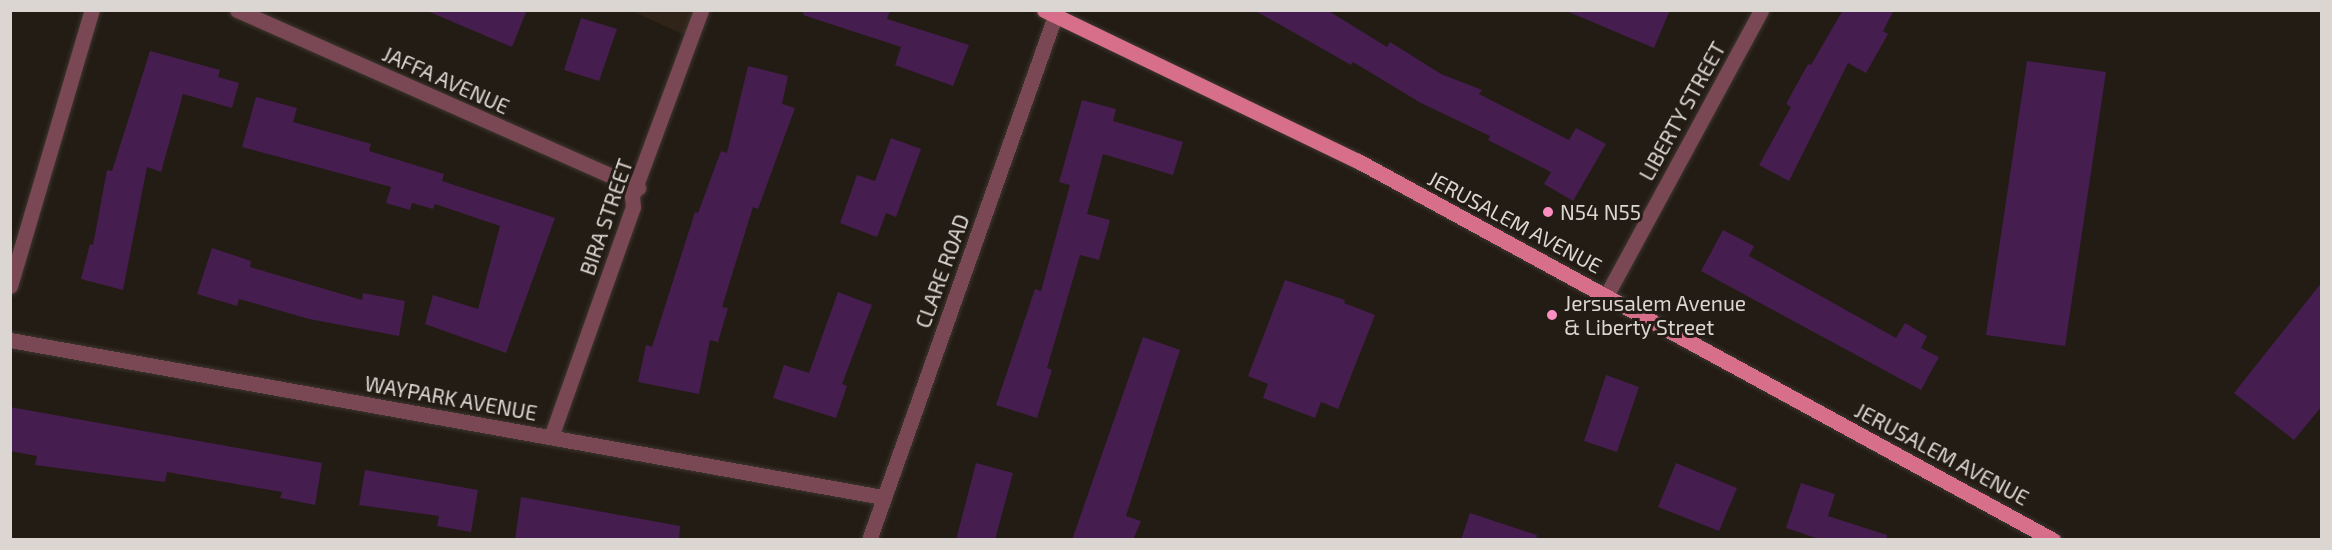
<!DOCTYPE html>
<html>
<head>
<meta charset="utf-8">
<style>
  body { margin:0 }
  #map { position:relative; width:2332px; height:550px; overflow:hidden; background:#231c14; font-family:"Exo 2",sans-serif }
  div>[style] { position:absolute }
  .built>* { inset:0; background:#2f2417 }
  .building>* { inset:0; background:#451d4f }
  .roads { filter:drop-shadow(0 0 2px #3d362e) drop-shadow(0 0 2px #3d362e) }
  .minor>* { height:15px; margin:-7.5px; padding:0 7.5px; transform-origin:7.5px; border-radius:7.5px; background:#7a4854 }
  .major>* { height:15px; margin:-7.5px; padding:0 7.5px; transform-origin:7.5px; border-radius:7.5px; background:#d76f8b }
  .dots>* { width:16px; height:16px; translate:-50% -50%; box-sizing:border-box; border:3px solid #231c14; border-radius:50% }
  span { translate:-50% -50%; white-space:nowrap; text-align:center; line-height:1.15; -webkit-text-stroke:6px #231c14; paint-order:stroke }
  .street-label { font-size:21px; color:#dbd6d1 }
  .poi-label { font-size:21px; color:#dbd6d1 }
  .left { translate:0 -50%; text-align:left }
  .frame { position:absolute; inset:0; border:12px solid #dbd6d1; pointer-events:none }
</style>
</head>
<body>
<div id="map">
  <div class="built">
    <div style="clip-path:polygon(632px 11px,701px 11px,691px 38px)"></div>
  </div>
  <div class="building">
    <div style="clip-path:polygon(425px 10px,527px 10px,512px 47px)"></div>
    <div style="clip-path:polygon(804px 10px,890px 10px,887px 19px,969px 45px,953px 86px,895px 65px,901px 47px,803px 15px)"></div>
    <div style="clip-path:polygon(1254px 10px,1327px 10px,1387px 47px,1390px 42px,1441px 74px,1482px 90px,1479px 94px,1569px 140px,1576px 128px,1606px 144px,1573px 201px,1544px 184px,1551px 172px,1488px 140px,1490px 136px,1421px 103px,1353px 62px,1351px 65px)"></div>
    <div style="clip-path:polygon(1564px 10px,1670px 10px,1654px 48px)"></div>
    <div style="clip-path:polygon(1843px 10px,1894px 10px,1883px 31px,1888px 34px,1866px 73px,1848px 63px,1789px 181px,1759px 165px,1791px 107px,1786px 104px,1808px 64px,1811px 65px)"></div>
    <div style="clip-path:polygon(581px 18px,617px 29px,599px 81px,564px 70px)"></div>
    <div style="clip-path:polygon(150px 51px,220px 70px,218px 77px,239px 83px,232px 108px,183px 94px,161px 172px,147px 167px,123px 290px,81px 279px,90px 244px,93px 245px,107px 170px,112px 171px)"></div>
    <div style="clip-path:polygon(2027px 61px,2106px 72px,2065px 346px,1986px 335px)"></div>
    <div style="clip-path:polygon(748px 66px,788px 76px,782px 104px,795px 108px,758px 209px,753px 207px,722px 307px,728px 308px,718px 342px,710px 340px,699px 394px,638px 382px,646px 345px,652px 347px,695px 212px,698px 213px,721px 151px,727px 153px)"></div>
    <div style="clip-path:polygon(256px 97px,297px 108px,293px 122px,371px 144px,369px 151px,444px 174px,442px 181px,555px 218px,506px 353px,425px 324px,433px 295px,478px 309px,500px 226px,435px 204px,433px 209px,412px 203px,410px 210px,386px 203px,391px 187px,242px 147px)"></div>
    <div style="clip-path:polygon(1082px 100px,1116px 109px,1113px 121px,1183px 142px,1173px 175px,1103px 154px,1087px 214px,1110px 220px,1099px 260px,1080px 255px,1047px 368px,1052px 370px,1037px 418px,996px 405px,1035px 289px,1041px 291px,1070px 185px,1059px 182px)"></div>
    <div style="clip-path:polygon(891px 138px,921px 149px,896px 217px,886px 213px,877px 237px,840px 223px,857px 175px,875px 181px)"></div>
    <div style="clip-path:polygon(1723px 230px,1754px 246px,1749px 256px,1896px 338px,1905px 323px,1927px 336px,1921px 348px,1939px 357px,1921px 390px,1701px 271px)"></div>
    <div style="clip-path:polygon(212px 248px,251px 261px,250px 267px,362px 300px,363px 293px,405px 301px,399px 336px,309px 319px,239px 299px,237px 306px,197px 294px)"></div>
    <div style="clip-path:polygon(1285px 280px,1345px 300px,1344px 303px,1375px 315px,1338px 409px,1321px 402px,1315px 418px,1263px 398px,1268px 384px,1248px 376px)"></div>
    <div style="clip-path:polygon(2322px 282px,2322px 406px,2294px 440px,2234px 393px)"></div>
    <div style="clip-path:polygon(838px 292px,872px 305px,842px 384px,847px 386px,836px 418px,773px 398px,784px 365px,809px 373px)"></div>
    <div style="clip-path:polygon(1143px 337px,1180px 350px,1126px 516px,1141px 521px,1133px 540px,1072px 540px)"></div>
    <div style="clip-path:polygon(1606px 375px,1639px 387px,1617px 452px,1584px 441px)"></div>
    <div style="clip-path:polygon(10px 407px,322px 463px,315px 505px,280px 498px,282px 492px,167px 472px,165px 482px,35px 465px,37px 456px,10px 451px)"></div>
    <div style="clip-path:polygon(976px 463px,1013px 473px,995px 540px,956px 540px)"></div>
    <div style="clip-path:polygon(1676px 463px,1737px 488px,1719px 531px,1658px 507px)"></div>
    <div style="clip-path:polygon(365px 470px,478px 490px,471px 532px,437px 526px,439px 516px,359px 505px)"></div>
    <div style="clip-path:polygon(1801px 483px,1835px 494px,1828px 516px,1887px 535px,1886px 540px,1822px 540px,1786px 528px)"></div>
    <div style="clip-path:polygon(521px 497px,680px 526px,679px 540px,515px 540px)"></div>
    <div style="clip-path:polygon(1470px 513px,1537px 535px,1536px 540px,1461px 540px)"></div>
  </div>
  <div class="roads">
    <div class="minor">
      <div style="left:237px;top:10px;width:439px;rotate:23.9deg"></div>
      <div style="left:10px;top:286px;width:288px;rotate:-73.5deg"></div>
      <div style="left:1606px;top:296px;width:325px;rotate:-61.5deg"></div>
      <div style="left:10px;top:340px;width:887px;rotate:10.2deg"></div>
      <div style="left:551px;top:437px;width:244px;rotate:-70.4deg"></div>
      <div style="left:633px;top:207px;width:11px;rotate:-95deg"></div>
      <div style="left:632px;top:196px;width:198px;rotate:-69.6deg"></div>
      <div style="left:869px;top:540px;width:556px;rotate:-70.46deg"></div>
    </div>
    <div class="major">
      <div style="left:1044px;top:10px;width:348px;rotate:25.7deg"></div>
      <div style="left:1358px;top:161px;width:792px;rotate:28.6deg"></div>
    </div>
  </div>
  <div class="dots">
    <div style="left:1548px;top:212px;background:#fc8fc2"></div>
    <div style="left:1552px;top:315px;background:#fc8fc2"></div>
  </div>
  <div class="street-label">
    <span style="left:446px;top:80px;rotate:24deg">JAFFA AVENUE</span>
    <span style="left:1682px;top:111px;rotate:-61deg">LIBERTY STREET</span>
    <span style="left:606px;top:217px;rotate:-71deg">BIRA STREET</span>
    <span style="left:1515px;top:222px;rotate:28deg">JERUSALEM AVENUE</span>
    <span style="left:942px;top:271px;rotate:-70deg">CLARE ROAD</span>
    <span style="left:451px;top:398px;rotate:10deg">WAYPARK AVENUE</span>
    <span style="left:1942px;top:454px;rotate:28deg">JERUSALEM AVENUE</span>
  </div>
  <div class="poi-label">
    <span class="left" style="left:1560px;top:212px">N54 N55</span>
    <span class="left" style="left:1564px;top:315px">Jersusalem Avenue<br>&amp; Liberty Street</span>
  </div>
  <div class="frame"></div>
</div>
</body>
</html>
